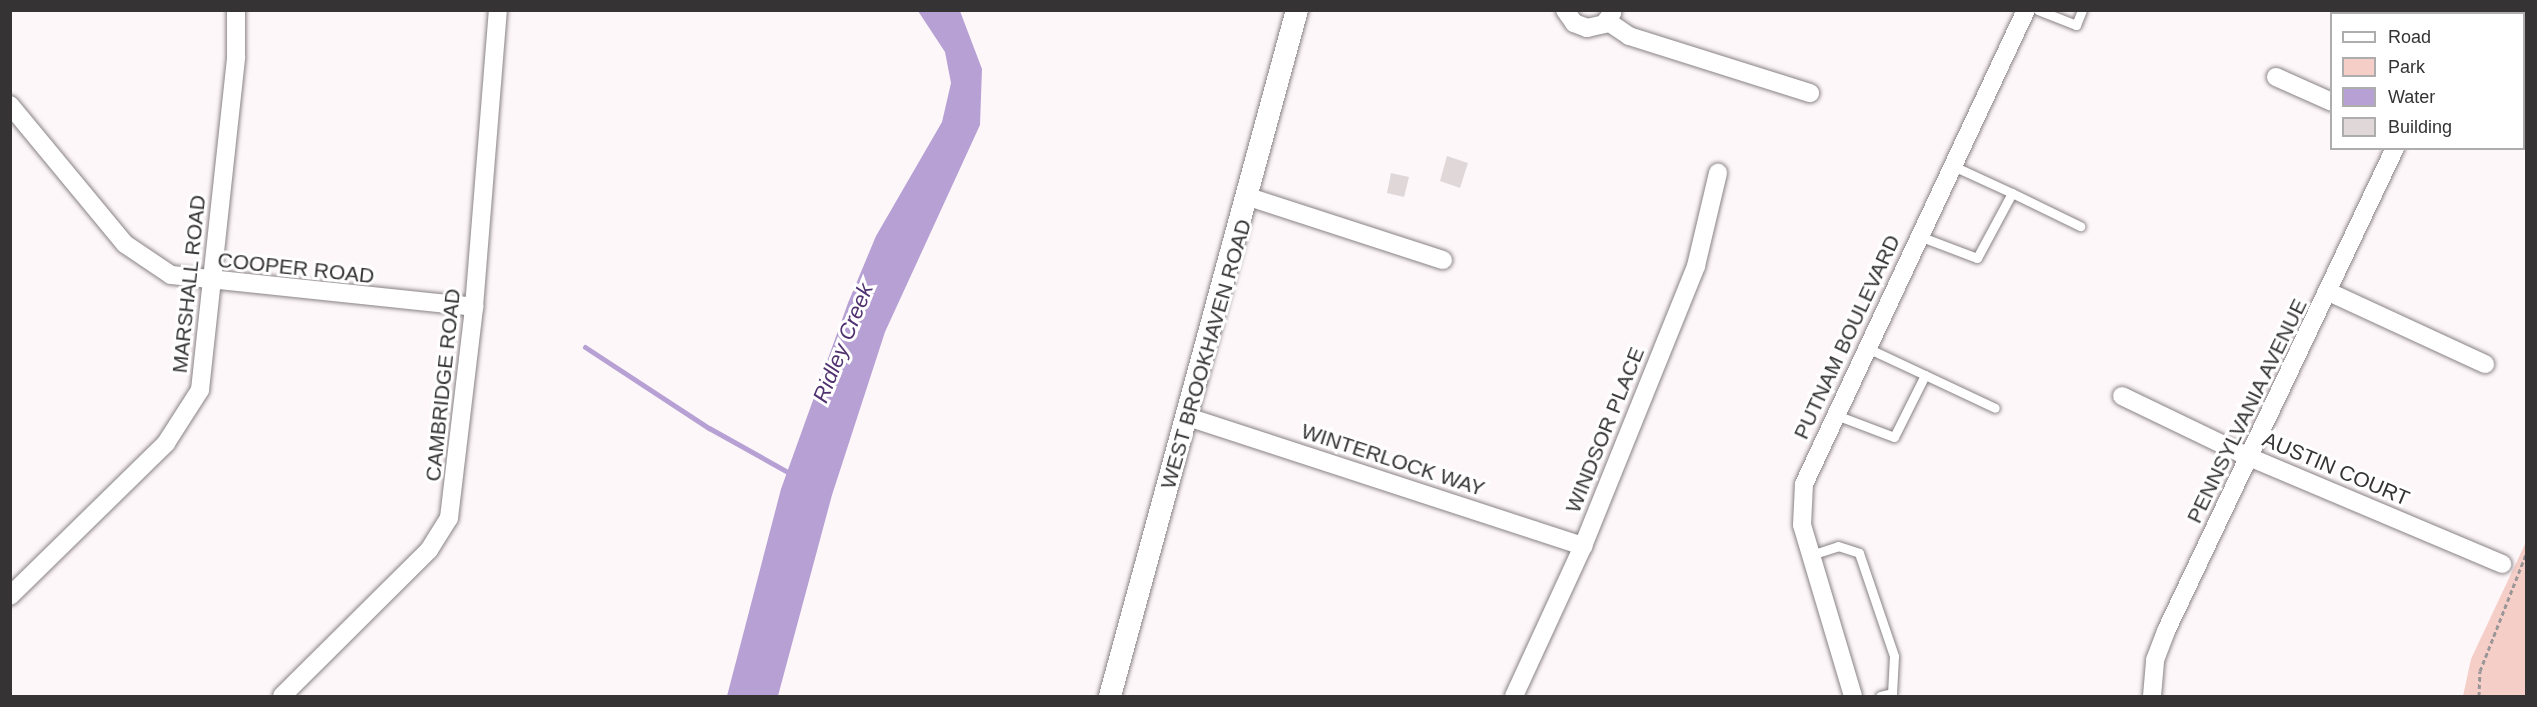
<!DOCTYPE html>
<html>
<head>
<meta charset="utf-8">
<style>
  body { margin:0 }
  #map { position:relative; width:2537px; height:707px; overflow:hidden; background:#fef7fa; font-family:Helvetica,sans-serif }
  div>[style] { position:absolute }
  .green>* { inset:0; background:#f6cec8 }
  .water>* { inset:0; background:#b7a1d4 }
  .stream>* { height:5px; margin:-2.5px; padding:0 2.5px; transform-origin:2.5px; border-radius:2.5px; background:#b7a1d4 }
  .building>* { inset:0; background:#dfd7d8 }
  .path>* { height:3px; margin-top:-1.5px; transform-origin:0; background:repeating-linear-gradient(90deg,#9a9597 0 4.5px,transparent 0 7.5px) }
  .roads { filter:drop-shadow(0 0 2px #888285) drop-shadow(0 0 2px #888285) }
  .service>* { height:9px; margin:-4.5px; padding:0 4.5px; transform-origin:4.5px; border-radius:4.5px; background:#fff }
  .minor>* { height:18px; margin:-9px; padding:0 9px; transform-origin:9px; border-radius:9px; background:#fff }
  .tertiary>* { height:22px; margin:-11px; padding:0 11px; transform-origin:11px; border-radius:11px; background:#fff }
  span { translate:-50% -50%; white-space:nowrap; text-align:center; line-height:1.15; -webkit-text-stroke:6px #fff; paint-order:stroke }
  .street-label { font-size:21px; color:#353334 }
  .water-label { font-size:22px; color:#503270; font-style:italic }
  .frame { position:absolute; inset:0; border:12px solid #353334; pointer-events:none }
  .legend { position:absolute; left:2330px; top:12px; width:195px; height:138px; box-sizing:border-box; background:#fff; border:2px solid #aeadae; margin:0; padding:8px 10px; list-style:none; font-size:18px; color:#353334 }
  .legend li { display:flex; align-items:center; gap:12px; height:30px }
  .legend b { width:30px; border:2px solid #aeadae }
</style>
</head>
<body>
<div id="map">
  <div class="green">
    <div style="clip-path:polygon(2526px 542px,2526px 696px,2463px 696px,2471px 659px)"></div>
  </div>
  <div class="water">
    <div style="clip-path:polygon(918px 11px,960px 11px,982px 69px,980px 125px,885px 332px,832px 495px,778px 696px,727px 696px,781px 489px,848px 303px,876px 236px,942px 122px,951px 83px,945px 52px)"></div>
  </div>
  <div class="stream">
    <div style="left:585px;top:347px;width:148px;rotate:33.2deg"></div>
    <div style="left:709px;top:428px;width:96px;rotate:29.2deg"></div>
  </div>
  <div class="building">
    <div style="clip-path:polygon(1447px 156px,1468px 163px,1460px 188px,1440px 181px)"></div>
    <div style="clip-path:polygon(1391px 173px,1409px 177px,1404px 197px,1387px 193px)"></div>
  </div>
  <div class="path">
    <div style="left:2479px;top:696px;width:25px;rotate:-88deg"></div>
    <div style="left:2480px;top:671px;width:126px;rotate:-68.5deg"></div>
  </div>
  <div class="roads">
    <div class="service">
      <div style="left:2038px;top:10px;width:41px;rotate:21.5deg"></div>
      <div style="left:2076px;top:25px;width:16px;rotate:-68deg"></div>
      <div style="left:2012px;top:193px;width:76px;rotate:25.9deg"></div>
      <div style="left:1919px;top:236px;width:62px;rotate:20.8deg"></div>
      <div style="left:1977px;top:258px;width:74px;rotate:-61.7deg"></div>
      <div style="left:2012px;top:193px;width:65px;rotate:-155.4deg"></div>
      <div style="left:1925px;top:375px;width:77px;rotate:25.2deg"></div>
      <div style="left:1836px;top:415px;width:62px;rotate:20.8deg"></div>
      <div style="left:1894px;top:437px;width:69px;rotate:-63.4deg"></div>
      <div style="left:1925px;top:375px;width:64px;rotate:-155deg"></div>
      <div style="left:1811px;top:555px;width:28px;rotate:-18deg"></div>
      <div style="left:1838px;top:546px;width:22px;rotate:18deg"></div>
      <div style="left:1859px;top:553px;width:109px;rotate:71.2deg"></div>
      <div style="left:1894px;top:656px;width:37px;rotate:93deg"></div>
      <div style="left:1892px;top:693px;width:12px;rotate:166deg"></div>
    </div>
    <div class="minor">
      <div style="left:1565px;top:10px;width:16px;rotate:55deg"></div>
      <div style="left:1574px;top:23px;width:14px;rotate:21deg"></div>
      <div style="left:1587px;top:28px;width:17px;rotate:-13deg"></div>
      <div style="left:1604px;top:24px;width:14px;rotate:-54deg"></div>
      <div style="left:2459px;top:14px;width:4px;rotate:-76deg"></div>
      <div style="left:1607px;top:21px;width:27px;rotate:34deg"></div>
      <div style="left:1629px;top:36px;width:190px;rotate:17.5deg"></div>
      <div style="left:2276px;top:77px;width:61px;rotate:24.1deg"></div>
      <div style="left:2524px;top:93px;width:2px;rotate:27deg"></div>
      <div style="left:10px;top:105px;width:180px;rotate:50.4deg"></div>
      <div style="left:125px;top:244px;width:55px;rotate:34deg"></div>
      <div style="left:171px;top:275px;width:305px;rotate:6deg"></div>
      <div style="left:1249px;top:197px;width:204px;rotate:18deg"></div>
      <div style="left:2329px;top:292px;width:172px;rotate:24.8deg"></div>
      <div style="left:2122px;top:396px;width:141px;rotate:25.7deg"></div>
      <div style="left:2249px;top:457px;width:275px;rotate:22.9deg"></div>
      <div style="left:1188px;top:417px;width:416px;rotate:18.1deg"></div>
      <div style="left:10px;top:596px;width:219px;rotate:-44.4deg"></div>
      <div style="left:166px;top:443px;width:63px;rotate:-57.3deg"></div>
      <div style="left:200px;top:390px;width:336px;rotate:-83.8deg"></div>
      <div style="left:236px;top:56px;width:46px;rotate:-90deg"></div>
      <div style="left:282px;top:696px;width:207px;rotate:-44.8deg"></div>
      <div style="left:429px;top:550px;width:38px;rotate:-58deg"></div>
      <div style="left:449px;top:518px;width:212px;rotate:-83.2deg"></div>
      <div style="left:474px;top:307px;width:298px;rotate:-85.4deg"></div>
      <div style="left:1514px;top:696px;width:165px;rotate:-65.3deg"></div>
      <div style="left:1583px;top:546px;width:302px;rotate:-68deg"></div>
      <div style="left:1696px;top:266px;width:96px;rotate:-76.7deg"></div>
      <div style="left:1853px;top:696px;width:178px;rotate:-106.6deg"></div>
      <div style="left:1802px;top:525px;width:41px;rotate:-87.2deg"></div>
      <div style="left:1804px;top:484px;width:523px;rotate:-64.9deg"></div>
      <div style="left:2152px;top:696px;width:36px;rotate:-85deg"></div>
      <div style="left:2155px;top:660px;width:31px;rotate:-69deg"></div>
      <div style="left:2166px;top:631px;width:535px;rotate:-64.63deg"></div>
    </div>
    <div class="tertiary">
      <div style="left:1110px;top:696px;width:711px;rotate:-74.75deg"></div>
    </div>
  </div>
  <div class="street-label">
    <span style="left:296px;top:268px;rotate:6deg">COOPER ROAD</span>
    <span style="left:189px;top:284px;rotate:-84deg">MARSHALL ROAD</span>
    <span style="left:1847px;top:337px;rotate:-65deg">PUTNAM BOULEVARD</span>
    <span style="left:1206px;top:354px;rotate:-74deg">WEST BROOKHAVEN ROAD</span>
    <span style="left:443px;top:385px;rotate:-84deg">CAMBRIDGE ROAD</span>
    <span style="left:2247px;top:411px;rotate:-64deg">PENNSYLVANIA AVENUE</span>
    <span style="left:1605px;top:430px;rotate:-68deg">WINDSOR PLACE</span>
    <span style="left:1393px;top:460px;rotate:18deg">WINTERLOCK WAY</span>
    <span style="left:2336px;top:469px;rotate:23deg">AUSTIN COURT</span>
  </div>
  <div class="water-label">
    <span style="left:843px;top:343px;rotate:-68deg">Ridley Creek</span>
  </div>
  <div class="frame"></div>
  <ul class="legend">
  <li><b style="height:8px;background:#fff"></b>Road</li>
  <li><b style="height:16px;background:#f6cec8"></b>Park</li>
  <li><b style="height:16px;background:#b7a1d4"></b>Water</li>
  <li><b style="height:16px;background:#dfd7d8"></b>Building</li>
  </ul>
</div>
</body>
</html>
